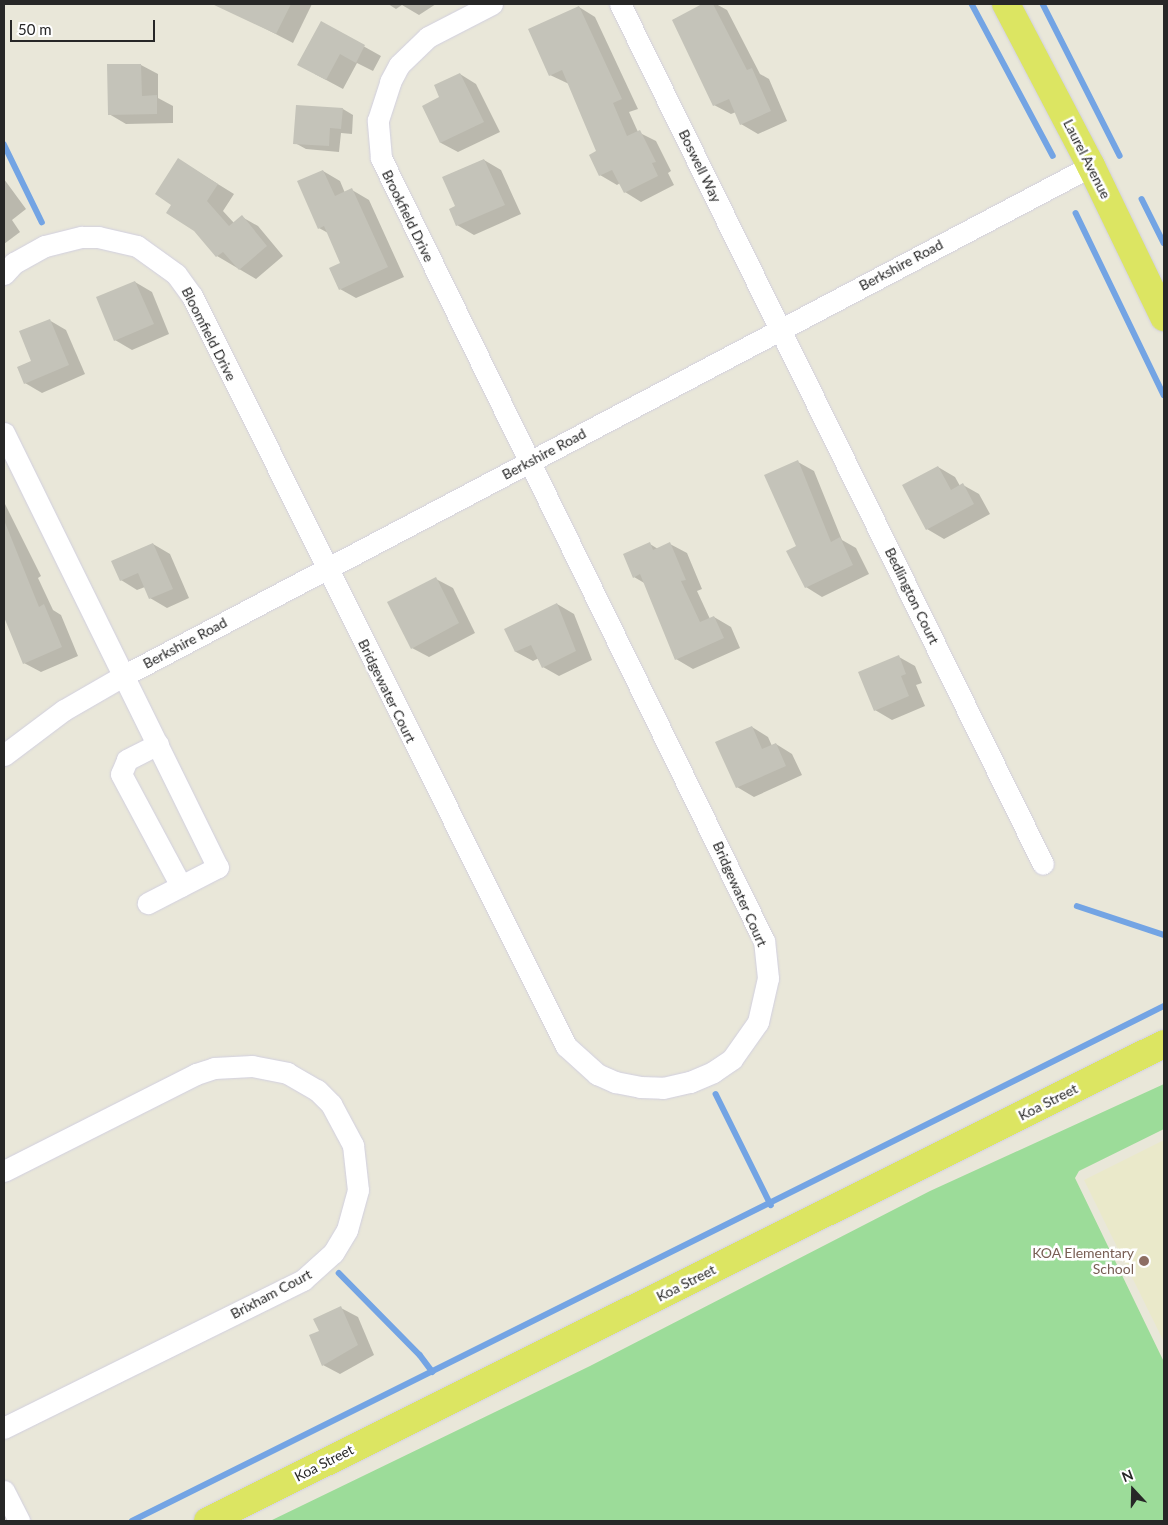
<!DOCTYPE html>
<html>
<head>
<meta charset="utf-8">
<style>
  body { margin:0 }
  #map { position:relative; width:1168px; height:1525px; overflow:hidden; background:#e9e7d9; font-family:Lato,sans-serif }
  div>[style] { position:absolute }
  .education>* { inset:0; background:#eae9ca }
  .green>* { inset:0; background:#9cdc99 }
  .shadow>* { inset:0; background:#0003 }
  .stream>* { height:5.5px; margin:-2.75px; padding:0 2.75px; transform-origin:2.75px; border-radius:2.75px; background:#73a4e4 }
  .building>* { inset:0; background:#c4c3b9 }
  .roads { filter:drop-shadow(0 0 1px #d1cfdf) drop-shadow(0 0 1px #d1cfdf) }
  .minor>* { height:21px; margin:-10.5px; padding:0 10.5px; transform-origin:10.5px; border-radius:10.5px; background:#fff }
  .major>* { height:28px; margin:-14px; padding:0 14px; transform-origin:14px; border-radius:14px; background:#dce562 }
  .dots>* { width:14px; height:14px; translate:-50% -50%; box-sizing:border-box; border:2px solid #fff; border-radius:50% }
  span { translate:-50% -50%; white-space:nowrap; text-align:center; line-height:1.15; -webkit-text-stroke:5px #fff; paint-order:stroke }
  .street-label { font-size:14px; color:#272727 }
  .education-label { font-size:14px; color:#785e54 }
  .right { translate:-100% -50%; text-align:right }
  .frame { position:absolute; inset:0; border:5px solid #272727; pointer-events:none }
  .north { position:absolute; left:1108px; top:1465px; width:50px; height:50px; -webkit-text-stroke:4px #fff; paint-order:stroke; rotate:339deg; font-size:14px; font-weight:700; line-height:20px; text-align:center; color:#272727 }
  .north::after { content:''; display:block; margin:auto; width:18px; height:22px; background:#272727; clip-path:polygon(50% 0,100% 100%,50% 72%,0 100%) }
  .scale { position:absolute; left:10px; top:20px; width:145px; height:22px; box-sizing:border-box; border:2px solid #272727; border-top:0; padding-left:6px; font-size:15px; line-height:18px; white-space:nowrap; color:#272727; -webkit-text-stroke:4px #fff; paint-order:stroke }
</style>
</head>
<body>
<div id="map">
  <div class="education">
    <div style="clip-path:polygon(1164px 1140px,1164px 1342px,1084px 1180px)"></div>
  </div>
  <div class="green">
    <div style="clip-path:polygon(1164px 1084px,1164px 1129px,1079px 1171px,1075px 1178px,1164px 1362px,1164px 1521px,270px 1521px,590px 1366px,930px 1191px)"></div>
  </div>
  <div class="shadow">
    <div style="clip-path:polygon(238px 4px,312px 4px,293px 43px,233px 12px)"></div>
    <div style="clip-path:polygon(388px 4px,436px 4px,419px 15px,402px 5px,396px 9px)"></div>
    <div style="clip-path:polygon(705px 4px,716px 4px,727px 10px,760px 74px,769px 79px,787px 121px,758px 134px,741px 124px,736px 112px,731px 114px,714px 105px,673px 20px)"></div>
    <div style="clip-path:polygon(579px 7px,595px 17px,638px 109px,629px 112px,638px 132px,656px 141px,671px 171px,668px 173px,674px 185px,641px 202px,625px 192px,620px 183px,617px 185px,600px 175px,598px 152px,569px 84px,550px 75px)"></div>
    <div style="clip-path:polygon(322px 23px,381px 56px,373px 71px,357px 63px,343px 89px,315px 74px)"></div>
    <div style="clip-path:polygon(141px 65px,158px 74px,158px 98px,173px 106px,173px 123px,126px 124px,109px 114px)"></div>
    <div style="clip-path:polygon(460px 74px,476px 84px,500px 132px,458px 152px,441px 143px,424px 106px,441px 98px)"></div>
    <div style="clip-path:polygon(343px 109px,353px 115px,352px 134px,341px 133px,339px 152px,306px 149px,295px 143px)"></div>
    <div style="clip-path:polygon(179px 160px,234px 194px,223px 211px,234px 223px,242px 217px,258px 226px,283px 256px,256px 279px,217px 256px,173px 204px)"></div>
    <div style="clip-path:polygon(484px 160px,501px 170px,521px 214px,474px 235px,457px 225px,451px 210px,456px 207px)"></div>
    <div style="clip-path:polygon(323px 171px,340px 181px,345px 193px,352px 190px,369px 200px,404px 277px,356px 298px,340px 289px,342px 263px,328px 233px,319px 228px)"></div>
    <div style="clip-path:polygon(4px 179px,26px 209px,12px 220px,20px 232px,4px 244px)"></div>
    <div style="clip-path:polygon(135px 282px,152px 292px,169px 334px,132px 350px,115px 340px)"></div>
    <div style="clip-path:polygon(49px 320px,66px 330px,85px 374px,42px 393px,25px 383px)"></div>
    <div style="clip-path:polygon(798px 462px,814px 471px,842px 540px,856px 548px,869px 574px,822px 597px,806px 587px,798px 547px)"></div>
    <div style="clip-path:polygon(938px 467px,955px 477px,960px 486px,963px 485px,979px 494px,990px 514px,944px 539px,927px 529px)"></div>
    <div style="clip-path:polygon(4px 502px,41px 576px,38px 578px,53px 610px,61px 615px,78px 656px,41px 672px,24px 663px,4px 614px)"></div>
    <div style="clip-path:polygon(153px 544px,170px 554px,189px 598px,167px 608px,150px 598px,145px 587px,137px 590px,121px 580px)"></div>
    <div style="clip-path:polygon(650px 544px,658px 549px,670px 544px,687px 553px,702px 589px,697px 591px,710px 619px,714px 617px,731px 627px,740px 648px,693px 669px,676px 659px,646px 584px,634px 577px)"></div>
    <div style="clip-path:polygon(436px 579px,453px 588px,475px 633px,429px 657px,412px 648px)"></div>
    <div style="clip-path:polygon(557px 604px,574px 614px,592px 660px,559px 676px,543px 667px,539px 658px,533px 661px,516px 652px,506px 630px)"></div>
    <div style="clip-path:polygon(899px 657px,915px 666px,922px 683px,916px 685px,925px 706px,892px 720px,875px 710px)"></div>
    <div style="clip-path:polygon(752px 727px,768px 737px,772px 746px,776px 744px,792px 754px,802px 775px,754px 797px,737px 787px)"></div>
    <div style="clip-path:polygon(341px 1308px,358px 1317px,374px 1355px,340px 1374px,323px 1365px,320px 1332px)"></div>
  </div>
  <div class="stream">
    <div style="left:972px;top:4px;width:172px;rotate:61.9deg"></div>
    <div style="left:1043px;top:4px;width:170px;rotate:63.1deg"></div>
    <div style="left:4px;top:144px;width:87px;rotate:64deg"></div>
    <div style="left:1142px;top:199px;width:49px;rotate:63.4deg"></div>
    <div style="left:1076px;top:213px;width:202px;rotate:64.2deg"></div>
    <div style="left:1077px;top:906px;width:92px;rotate:18.4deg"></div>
    <div style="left:716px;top:1094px;width:124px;rotate:63.6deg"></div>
    <div style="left:339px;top:1273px;width:115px;rotate:45.4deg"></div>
    <div style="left:420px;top:1355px;width:21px;rotate:53deg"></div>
    <div style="left:132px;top:1521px;width:1153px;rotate:-26.52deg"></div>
  </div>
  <div class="building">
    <div style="clip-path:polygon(212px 4px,291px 4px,276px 34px)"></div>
    <div style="clip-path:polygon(702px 4px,713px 4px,747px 70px,752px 68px,771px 111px,740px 125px,729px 99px,713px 106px,672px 20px)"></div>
    <div style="clip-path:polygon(579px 6px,622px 99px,613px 103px,627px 136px,640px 130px,656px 162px,652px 163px,658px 176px,624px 193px,612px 170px,599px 176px,589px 155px,596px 151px,562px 70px,549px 76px,528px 29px)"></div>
    <div style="clip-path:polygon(321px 21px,365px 45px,356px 63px,340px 54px,326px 80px,297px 65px)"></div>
    <div style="clip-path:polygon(107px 64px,141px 64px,142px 96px,157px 95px,157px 114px,108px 115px)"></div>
    <div style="clip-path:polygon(460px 73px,484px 122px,440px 143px,422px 106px,439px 97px,434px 85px)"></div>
    <div style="clip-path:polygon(296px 105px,343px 108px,341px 129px,330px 128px,329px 146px,293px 144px)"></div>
    <div style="clip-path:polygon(178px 158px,218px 184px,207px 201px,229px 226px,242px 215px,267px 246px,239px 270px,223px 252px,216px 257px,194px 231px,166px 213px,171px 205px,155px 194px)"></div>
    <div style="clip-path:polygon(484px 159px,505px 205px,456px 226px,449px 209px,455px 206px,442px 177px)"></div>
    <div style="clip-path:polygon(323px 170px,335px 196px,352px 188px,388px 267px,339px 290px,329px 268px,340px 263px,324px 226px,318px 229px,297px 181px)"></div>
    <div style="clip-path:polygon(135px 281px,154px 324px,114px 341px,96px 297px)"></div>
    <div style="clip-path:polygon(50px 319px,69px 365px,24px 384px,17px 367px,31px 361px,19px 331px)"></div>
    <div style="clip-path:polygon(798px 460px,831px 542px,840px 537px,853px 565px,805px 588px,786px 551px,796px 546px,764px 475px)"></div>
    <div style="clip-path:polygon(938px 466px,951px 490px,963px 483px,974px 504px,926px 530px,902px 485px)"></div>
    <div style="clip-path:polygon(4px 520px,39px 607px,44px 604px,62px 647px,23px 664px,4px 617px)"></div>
    <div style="clip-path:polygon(650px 542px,653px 550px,670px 542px,686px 580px,681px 581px,700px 622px,714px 616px,724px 638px,675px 660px,640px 574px,633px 578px,623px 554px)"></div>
    <div style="clip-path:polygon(153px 543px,173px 589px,149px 599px,138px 573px,120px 581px,111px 561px)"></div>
    <div style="clip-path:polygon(436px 577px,459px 623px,411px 649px,387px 602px)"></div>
    <div style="clip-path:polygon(557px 603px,576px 651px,542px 668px,531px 645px,515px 652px,504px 629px)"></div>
    <div style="clip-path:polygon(899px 655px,906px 674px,901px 676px,909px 696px,874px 711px,858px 672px)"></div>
    <div style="clip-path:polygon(752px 726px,762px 749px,776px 743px,786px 766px,736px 788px,715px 742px)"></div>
    <div style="clip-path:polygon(341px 1306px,358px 1345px,322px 1366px,309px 1335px,319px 1331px,313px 1319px)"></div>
  </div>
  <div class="roads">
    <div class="minor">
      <div style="left:620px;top:4px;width:958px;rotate:63.81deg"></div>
      <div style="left:4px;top:274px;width:15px;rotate:-48deg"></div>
      <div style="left:14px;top:263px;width:35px;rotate:-29deg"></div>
      <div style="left:45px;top:246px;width:38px;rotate:-14deg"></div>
      <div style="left:82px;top:237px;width:16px"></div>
      <div style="left:98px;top:237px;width:40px;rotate:13deg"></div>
      <div style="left:137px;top:246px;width:48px;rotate:35.7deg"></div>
      <div style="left:176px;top:274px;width:27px;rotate:54deg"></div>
      <div style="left:192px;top:296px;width:838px;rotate:63.5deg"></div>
      <div style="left:566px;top:1046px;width:42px;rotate:42.1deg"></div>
      <div style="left:597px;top:1074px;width:20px;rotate:24deg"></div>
      <div style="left:615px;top:1082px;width:25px;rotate:11deg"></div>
      <div style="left:640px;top:1087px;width:23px;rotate:2deg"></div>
      <div style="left:663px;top:1088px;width:28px;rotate:-13deg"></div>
      <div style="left:690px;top:1082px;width:25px;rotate:-23deg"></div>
      <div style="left:713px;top:1072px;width:23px;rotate:-34deg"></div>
      <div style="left:732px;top:1059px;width:45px;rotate:-54.9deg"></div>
      <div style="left:758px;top:1022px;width:45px;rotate:-77.2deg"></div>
      <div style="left:768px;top:978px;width:37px;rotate:-96deg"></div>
      <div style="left:764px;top:941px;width:872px;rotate:-116.07deg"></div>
      <div style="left:381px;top:158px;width:38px;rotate:-95deg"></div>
      <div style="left:378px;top:120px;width:40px;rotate:-72deg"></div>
      <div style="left:390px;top:82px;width:19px;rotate:-62deg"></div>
      <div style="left:399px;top:65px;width:40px;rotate:-44deg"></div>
      <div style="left:428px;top:37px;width:72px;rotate:-27.3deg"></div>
      <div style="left:4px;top:433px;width:484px;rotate:63.8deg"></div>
      <div style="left:218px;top:867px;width:79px;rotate:152.8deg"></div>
      <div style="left:158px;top:744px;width:35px;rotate:153deg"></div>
      <div style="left:127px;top:760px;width:15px;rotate:113deg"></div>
      <div style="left:121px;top:774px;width:127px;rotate:61.8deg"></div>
      <div style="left:4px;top:755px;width:75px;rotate:-36.9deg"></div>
      <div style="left:64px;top:710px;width:68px;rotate:-30deg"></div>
      <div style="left:123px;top:676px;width:1094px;rotate:-27.78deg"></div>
      <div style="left:4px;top:1171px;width:215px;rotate:-26.8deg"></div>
      <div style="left:196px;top:1074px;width:19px;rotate:-18deg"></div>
      <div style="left:214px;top:1068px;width:38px;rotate:-3deg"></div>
      <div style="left:252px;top:1066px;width:36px;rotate:11deg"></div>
      <div style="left:287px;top:1073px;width:34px;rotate:30deg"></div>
      <div style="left:317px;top:1090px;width:20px;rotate:45deg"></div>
      <div style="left:331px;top:1104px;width:47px;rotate:61.8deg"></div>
      <div style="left:353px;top:1145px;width:45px;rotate:83.7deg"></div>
      <div style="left:358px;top:1190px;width:41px;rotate:105.4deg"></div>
      <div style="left:347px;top:1230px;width:27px;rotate:121deg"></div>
      <div style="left:333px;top:1253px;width:40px;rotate:138deg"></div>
      <div style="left:303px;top:1280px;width:334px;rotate:153.7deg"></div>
      <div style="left:4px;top:1491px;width:34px;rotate:63deg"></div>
    </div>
    <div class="major">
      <div style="left:1006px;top:4px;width:183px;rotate:62.3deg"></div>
      <div style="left:1091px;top:166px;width:168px;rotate:64.2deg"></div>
      <div style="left:208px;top:1521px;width:1068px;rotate:-26.52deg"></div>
    </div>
  </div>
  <div class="dots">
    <div style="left:1144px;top:1261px;background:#8d6e63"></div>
  </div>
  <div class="street-label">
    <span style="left:1087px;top:159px;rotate:63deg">Laurel Avenue</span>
    <span style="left:700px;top:166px;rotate:64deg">Boswell Way</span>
    <span style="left:408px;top:216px;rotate:64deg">Brookfield Drive</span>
    <span style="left:901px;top:265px;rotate:-28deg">Berkshire Road</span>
    <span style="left:209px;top:334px;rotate:63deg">Bloomfield Drive</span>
    <span style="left:544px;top:454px;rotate:-28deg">Berkshire Road</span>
    <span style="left:912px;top:596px;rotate:64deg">Bedlington Court</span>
    <span style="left:185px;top:643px;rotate:-28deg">Berkshire Road</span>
    <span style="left:387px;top:691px;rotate:64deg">Bridgewater Court</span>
    <span style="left:740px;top:894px;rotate:66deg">Bridgewater Court</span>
    <span style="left:1048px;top:1102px;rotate:-27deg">Koa Street</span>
    <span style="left:686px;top:1283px;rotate:-27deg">Koa Street</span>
    <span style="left:271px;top:1294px;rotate:-28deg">Brixham Court</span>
    <span style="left:324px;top:1463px;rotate:-27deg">Koa Street</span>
  </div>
  <div class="education-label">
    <span class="right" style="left:1134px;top:1261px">KOA Elementary<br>School</span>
  </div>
  <div class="frame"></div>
  <div class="north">N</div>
  <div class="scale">50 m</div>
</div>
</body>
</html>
